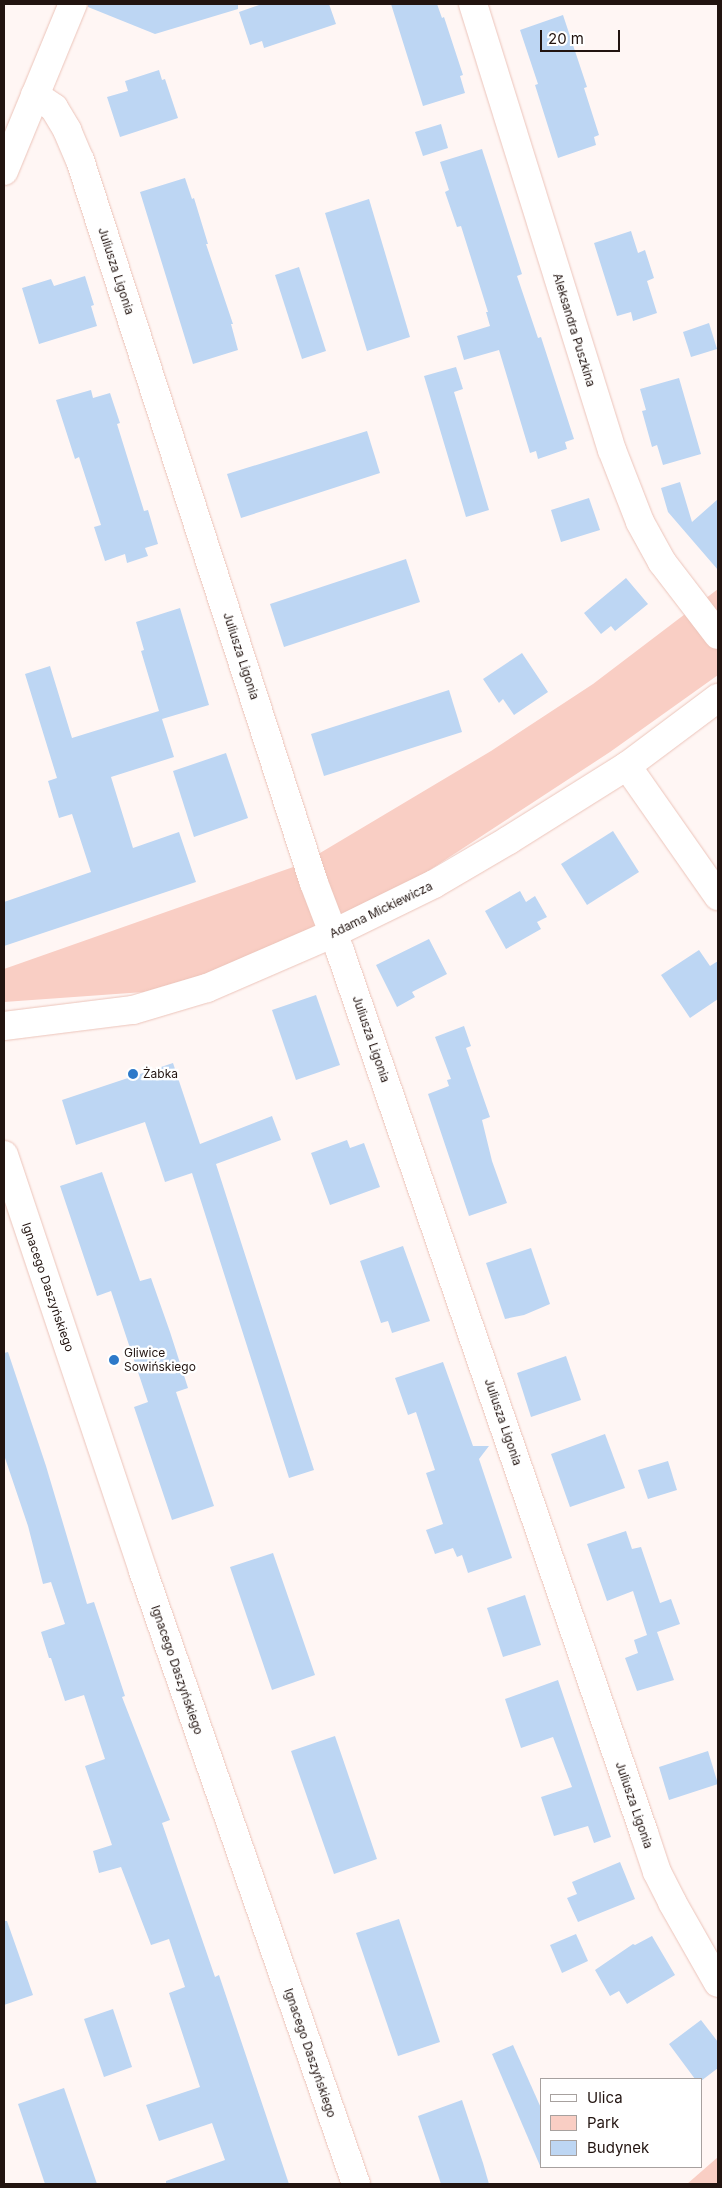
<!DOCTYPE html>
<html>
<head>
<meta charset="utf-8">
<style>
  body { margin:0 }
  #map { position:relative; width:722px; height:2188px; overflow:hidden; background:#fff6f4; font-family:Inter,sans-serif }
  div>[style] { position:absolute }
  .green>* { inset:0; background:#f9cec4 }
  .building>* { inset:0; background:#bdd6f3 }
  .roads { filter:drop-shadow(0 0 1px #ecc4ba) drop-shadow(0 0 1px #ecc4ba) }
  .street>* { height:28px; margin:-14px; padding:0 14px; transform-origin:14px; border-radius:14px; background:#fff }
  .secondary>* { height:28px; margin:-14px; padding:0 14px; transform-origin:14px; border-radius:14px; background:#fff }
  .dots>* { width:14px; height:14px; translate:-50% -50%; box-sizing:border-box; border:2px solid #fff; border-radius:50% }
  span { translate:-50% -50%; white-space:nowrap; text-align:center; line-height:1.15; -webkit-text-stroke:4.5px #fff; paint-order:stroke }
  .street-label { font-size:12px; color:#221410 }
  .poi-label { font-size:12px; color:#221410 }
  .left { translate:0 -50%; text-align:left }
  .frame { position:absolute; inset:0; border:5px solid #221410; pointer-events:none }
  .legend { position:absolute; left:540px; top:2078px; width:162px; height:90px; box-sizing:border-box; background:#fff; border:1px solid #a7a19f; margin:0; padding:6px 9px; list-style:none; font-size:15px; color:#221410 }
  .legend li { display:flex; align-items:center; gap:10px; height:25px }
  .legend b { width:25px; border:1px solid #a7a19f }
  .scale { position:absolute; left:540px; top:30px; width:80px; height:22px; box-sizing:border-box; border:2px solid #221410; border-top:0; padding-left:6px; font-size:15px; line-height:18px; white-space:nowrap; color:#221410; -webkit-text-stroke:4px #fff; paint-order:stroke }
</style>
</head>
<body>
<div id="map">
  <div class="green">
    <div style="clip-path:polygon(718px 589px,718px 675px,610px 752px,419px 877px,319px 927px,211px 972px,144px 992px,4px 1002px,4px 969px,299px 865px,315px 856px,491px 751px,593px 684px)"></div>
    <div style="clip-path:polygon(718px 2157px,718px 2184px,687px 2184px)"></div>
  </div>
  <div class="building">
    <div style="clip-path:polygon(88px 4px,238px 4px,238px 9px,155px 34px,88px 7px)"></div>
    <div style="clip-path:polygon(262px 4px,329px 4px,336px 24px,264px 48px,262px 41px,250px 45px,239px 12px)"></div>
    <div style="clip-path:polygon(391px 4px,437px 4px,442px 18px,444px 17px,463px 75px,460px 76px,465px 93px,423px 106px)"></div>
    <div style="clip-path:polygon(563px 15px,587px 87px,584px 88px,599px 135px,594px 137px,596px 145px,558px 158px,535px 85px,538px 84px,520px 30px)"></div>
    <div style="clip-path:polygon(159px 70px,162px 80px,165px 79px,178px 118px,120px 137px,107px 97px,128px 91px,125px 81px)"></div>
    <div style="clip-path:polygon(441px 124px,448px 148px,423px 156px,415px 132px)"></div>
    <div style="clip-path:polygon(482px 149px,522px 274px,517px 276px,538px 338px,541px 337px,574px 439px,565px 442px,567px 449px,538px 459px,536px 451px,530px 453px,499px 350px,464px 360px,457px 336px,490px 326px,486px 312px,488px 312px,461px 226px,457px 227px,445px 192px,449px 190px,440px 162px)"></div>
    <div style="clip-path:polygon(185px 178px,192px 199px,194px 198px,208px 244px,206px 244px,233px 324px,231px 324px,238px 350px,193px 364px,140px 192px)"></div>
    <div style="clip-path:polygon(369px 199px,410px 337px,367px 351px,325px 213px)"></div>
    <div style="clip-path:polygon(631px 231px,638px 253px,645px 250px,654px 278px,647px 281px,657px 313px,633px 321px,631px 312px,617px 316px,594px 243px)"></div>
    <div style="clip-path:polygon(299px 267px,326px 351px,302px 359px,275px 275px)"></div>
    <div style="clip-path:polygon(85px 276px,94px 305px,91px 306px,97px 326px,39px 344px,22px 288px,51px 279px,54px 286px)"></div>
    <div style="clip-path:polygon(709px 323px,717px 349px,691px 357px,683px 332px)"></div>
    <div style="clip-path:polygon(456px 367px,463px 389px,454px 392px,489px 510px,466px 517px,424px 376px)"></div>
    <div style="clip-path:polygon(679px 378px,701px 454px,663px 465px,657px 445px,652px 447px,642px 411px,646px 410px,640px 389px)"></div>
    <div style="clip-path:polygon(91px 390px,93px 398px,110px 393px,120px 423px,117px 424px,144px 511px,148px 510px,158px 544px,145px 548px,148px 556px,127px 563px,125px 554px,105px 561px,94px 527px,101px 525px,79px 457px,75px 459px,56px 400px)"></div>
    <div style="clip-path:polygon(367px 431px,380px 473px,241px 518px,227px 474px)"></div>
    <div style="clip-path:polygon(680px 482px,692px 522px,718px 499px,718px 570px,668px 512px,661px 488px)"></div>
    <div style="clip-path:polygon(589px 498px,600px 530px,561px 542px,551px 510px)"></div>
    <div style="clip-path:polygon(406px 559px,420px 602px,284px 647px,270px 604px)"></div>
    <div style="clip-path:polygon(626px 578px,648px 604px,615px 631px,611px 626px,601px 634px,584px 613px)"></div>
    <div style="clip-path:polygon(180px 608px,209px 705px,162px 719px,174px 757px,111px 777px,133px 848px,179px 832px,196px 882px,4px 946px,4px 902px,91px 872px,72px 814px,59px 818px,48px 781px,57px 778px,25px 674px,50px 666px,72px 738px,159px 711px,141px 651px,144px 650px,136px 622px)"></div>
    <div style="clip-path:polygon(522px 653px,548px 692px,514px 715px,503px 699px,499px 703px,483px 679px)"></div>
    <div style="clip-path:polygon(449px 690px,462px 732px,324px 776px,311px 734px)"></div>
    <div style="clip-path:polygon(226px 753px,248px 818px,194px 837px,173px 771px)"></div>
    <div style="clip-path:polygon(613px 831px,639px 872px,587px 905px,561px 864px)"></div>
    <div style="clip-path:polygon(520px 891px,526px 902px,535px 896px,547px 917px,537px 922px,541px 929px,506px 949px,485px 911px)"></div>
    <div style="clip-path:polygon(429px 939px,447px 974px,412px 992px,415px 997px,397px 1007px,376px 965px)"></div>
    <div style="clip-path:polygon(699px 950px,710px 966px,718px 961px,718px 999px,690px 1018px,661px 975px)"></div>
    <div style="clip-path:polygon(316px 995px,340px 1065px,296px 1080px,272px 1010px)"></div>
    <div style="clip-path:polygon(464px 1026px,471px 1046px,466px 1048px,490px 1117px,482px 1120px,492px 1161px,507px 1203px,469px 1216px,428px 1094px,449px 1086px,447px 1080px,451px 1079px,435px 1037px)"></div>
    <div style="clip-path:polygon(173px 1063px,200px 1144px,272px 1116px,281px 1140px,216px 1164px,314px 1470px,289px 1478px,192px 1173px,165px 1182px,145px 1122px,76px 1145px,62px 1100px)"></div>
    <div style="clip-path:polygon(347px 1140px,350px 1148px,364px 1143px,380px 1187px,330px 1205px,311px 1153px)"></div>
    <div style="clip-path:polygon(102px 1172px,140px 1281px,151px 1278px,170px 1332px,188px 1388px,176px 1392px,214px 1506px,172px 1520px,134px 1407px,148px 1402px,111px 1291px,97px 1296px,60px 1186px)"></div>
    <div style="clip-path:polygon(403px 1246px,430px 1321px,392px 1333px,388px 1321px,381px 1323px,360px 1261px)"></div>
    <div style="clip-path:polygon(531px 1248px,550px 1304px,524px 1315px,505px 1319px,486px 1263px)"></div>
    <div style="clip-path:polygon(8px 1352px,46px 1466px,87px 1604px,94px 1602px,125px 1696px,122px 1697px,170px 1820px,162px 1823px,215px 1977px,219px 1975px,289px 2184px,166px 2184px,166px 2181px,225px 2160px,212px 2123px,159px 2141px,146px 2105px,200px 2087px,169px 1993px,185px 1987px,169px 1939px,151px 1945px,121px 1867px,99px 1873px,93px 1851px,112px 1845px,85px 1766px,105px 1759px,84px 1695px,65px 1701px,51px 1658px,49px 1658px,41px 1632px,65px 1624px,51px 1582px,43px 1584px,28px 1526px,4px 1455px,4px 1353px)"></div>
    <div style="clip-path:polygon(566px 1356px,581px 1400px,531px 1417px,517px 1373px)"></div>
    <div style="clip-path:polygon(443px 1362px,473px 1446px,489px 1446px,479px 1459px,512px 1558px,468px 1573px,462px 1555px,457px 1557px,453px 1548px,435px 1554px,426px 1530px,443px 1524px,426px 1473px,435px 1470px,416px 1412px,408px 1415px,395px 1378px)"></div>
    <div style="clip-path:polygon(605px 1434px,625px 1488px,570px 1507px,551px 1454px)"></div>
    <div style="clip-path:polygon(668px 1461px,677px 1490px,648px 1499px,638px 1470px)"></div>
    <div style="clip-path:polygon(626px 1531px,632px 1549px,641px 1547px,660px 1603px,671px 1599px,680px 1624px,657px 1632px,674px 1680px,637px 1691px,625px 1658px,638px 1653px,634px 1640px,647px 1635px,633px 1591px,607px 1601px,587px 1544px)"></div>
    <div style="clip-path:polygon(273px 1553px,315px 1675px,272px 1690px,230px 1567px)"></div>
    <div style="clip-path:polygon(525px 1595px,541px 1645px,503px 1657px,487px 1608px)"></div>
    <div style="clip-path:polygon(558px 1680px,611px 1837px,594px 1843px,588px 1826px,554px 1836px,541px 1797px,572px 1787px,553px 1737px,521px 1748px,505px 1699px)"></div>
    <div style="clip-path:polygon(335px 1736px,377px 1859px,334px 1874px,291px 1751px)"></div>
    <div style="clip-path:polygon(708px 1751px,718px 1784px,669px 1800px,659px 1767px)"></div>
    <div style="clip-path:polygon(620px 1862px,635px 1899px,578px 1922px,567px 1898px,577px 1894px,572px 1882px)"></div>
    <div style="clip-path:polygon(399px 1919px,440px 2042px,398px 2056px,356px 1933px)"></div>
    <div style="clip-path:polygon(4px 1921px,7px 1921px,33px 1995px,4px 2005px)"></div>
    <div style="clip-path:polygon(576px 1934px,588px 1961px,562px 1973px,550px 1945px)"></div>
    <div style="clip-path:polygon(652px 1936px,675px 1975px,627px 2004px,619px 1991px,610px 1996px,595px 1970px,633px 1944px,635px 1945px)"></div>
    <div style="clip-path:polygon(113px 2009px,132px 2067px,104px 2077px,84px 2019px)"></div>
    <div style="clip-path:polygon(701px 2020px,718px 2042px,718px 2068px,701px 2081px,701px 2079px,695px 2079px,669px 2044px)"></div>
    <div style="clip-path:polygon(513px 2045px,541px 2108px,541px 2168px,492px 2054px)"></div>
    <div style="clip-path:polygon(64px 2088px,97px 2184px,45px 2184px,18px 2104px)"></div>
    <div style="clip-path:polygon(462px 2100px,483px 2163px,489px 2184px,441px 2184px,418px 2116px)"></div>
  </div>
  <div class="roads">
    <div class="street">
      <div style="left:473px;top:4px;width:467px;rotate:72.7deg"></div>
      <div style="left:612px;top:450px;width:77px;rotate:68.7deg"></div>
      <div style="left:640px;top:522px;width:46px;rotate:61.2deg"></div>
      <div style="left:662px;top:562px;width:92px;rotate:52.5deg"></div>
      <div style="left:35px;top:95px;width:23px;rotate:34deg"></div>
      <div style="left:54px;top:108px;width:26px;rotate:59deg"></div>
      <div style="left:67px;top:130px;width:33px;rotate:67deg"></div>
      <div style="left:80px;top:160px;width:760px;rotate:72.07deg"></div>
      <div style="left:314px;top:883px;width:73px;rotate:69.1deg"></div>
      <div style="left:340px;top:951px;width:933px;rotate:70.98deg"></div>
      <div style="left:644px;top:1833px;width:41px;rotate:71.6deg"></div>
      <div style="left:657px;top:1872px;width:34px;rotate:63deg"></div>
      <div style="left:672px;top:1902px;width:93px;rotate:60.4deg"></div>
      <div style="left:627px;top:766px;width:159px;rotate:55deg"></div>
      <div style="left:4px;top:1026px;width:130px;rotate:-7.1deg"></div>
      <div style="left:133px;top:1010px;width:77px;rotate:-16.6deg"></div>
      <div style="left:207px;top:988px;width:138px;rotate:-23.4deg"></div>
      <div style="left:334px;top:933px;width:111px;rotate:-26.1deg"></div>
      <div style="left:434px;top:884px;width:87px;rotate:-30.4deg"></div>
      <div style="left:509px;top:840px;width:139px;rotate:-32.1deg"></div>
      <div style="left:627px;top:766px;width:114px;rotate:-36.8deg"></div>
    </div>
    <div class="secondary">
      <div style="left:4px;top:171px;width:181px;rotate:-67.6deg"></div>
      <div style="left:4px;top:1155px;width:439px;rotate:71.5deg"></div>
      <div style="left:143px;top:1571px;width:649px;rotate:70.84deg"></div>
    </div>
  </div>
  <div class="dots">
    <div style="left:133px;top:1074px;background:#2d79c9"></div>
    <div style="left:114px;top:1360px;background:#2d79c9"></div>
  </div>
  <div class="street-label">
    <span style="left:116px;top:271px;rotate:72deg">Juliusza Ligonia</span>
    <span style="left:574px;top:330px;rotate:73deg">Aleksandra Puszkina</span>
    <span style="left:241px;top:656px;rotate:72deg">Juliusza Ligonia</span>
    <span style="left:381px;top:910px;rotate:-26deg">Adama Mickiewicza</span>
    <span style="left:371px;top:1039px;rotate:71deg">Juliusza Ligonia</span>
    <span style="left:48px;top:1287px;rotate:71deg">Ignacego Daszyńskiego</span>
    <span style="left:503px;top:1422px;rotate:71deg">Juliusza Ligonia</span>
    <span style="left:177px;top:1670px;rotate:71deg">Ignacego Daszyńskiego</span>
    <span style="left:634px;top:1805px;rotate:71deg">Juliusza Ligonia</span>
    <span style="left:310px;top:2053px;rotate:71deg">Ignacego Daszyńskiego</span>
  </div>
  <div class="poi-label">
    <span class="left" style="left:143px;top:1074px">Żabka</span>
    <span class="left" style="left:124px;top:1360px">Gliwice<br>Sowińskiego</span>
  </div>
  <div class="frame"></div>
  <ul class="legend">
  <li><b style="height:6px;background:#fff"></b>Ulica</li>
  <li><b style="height:14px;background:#f9cec4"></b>Park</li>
  <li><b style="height:14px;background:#bdd6f3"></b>Budynek</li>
  </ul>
  <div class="scale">20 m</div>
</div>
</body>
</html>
